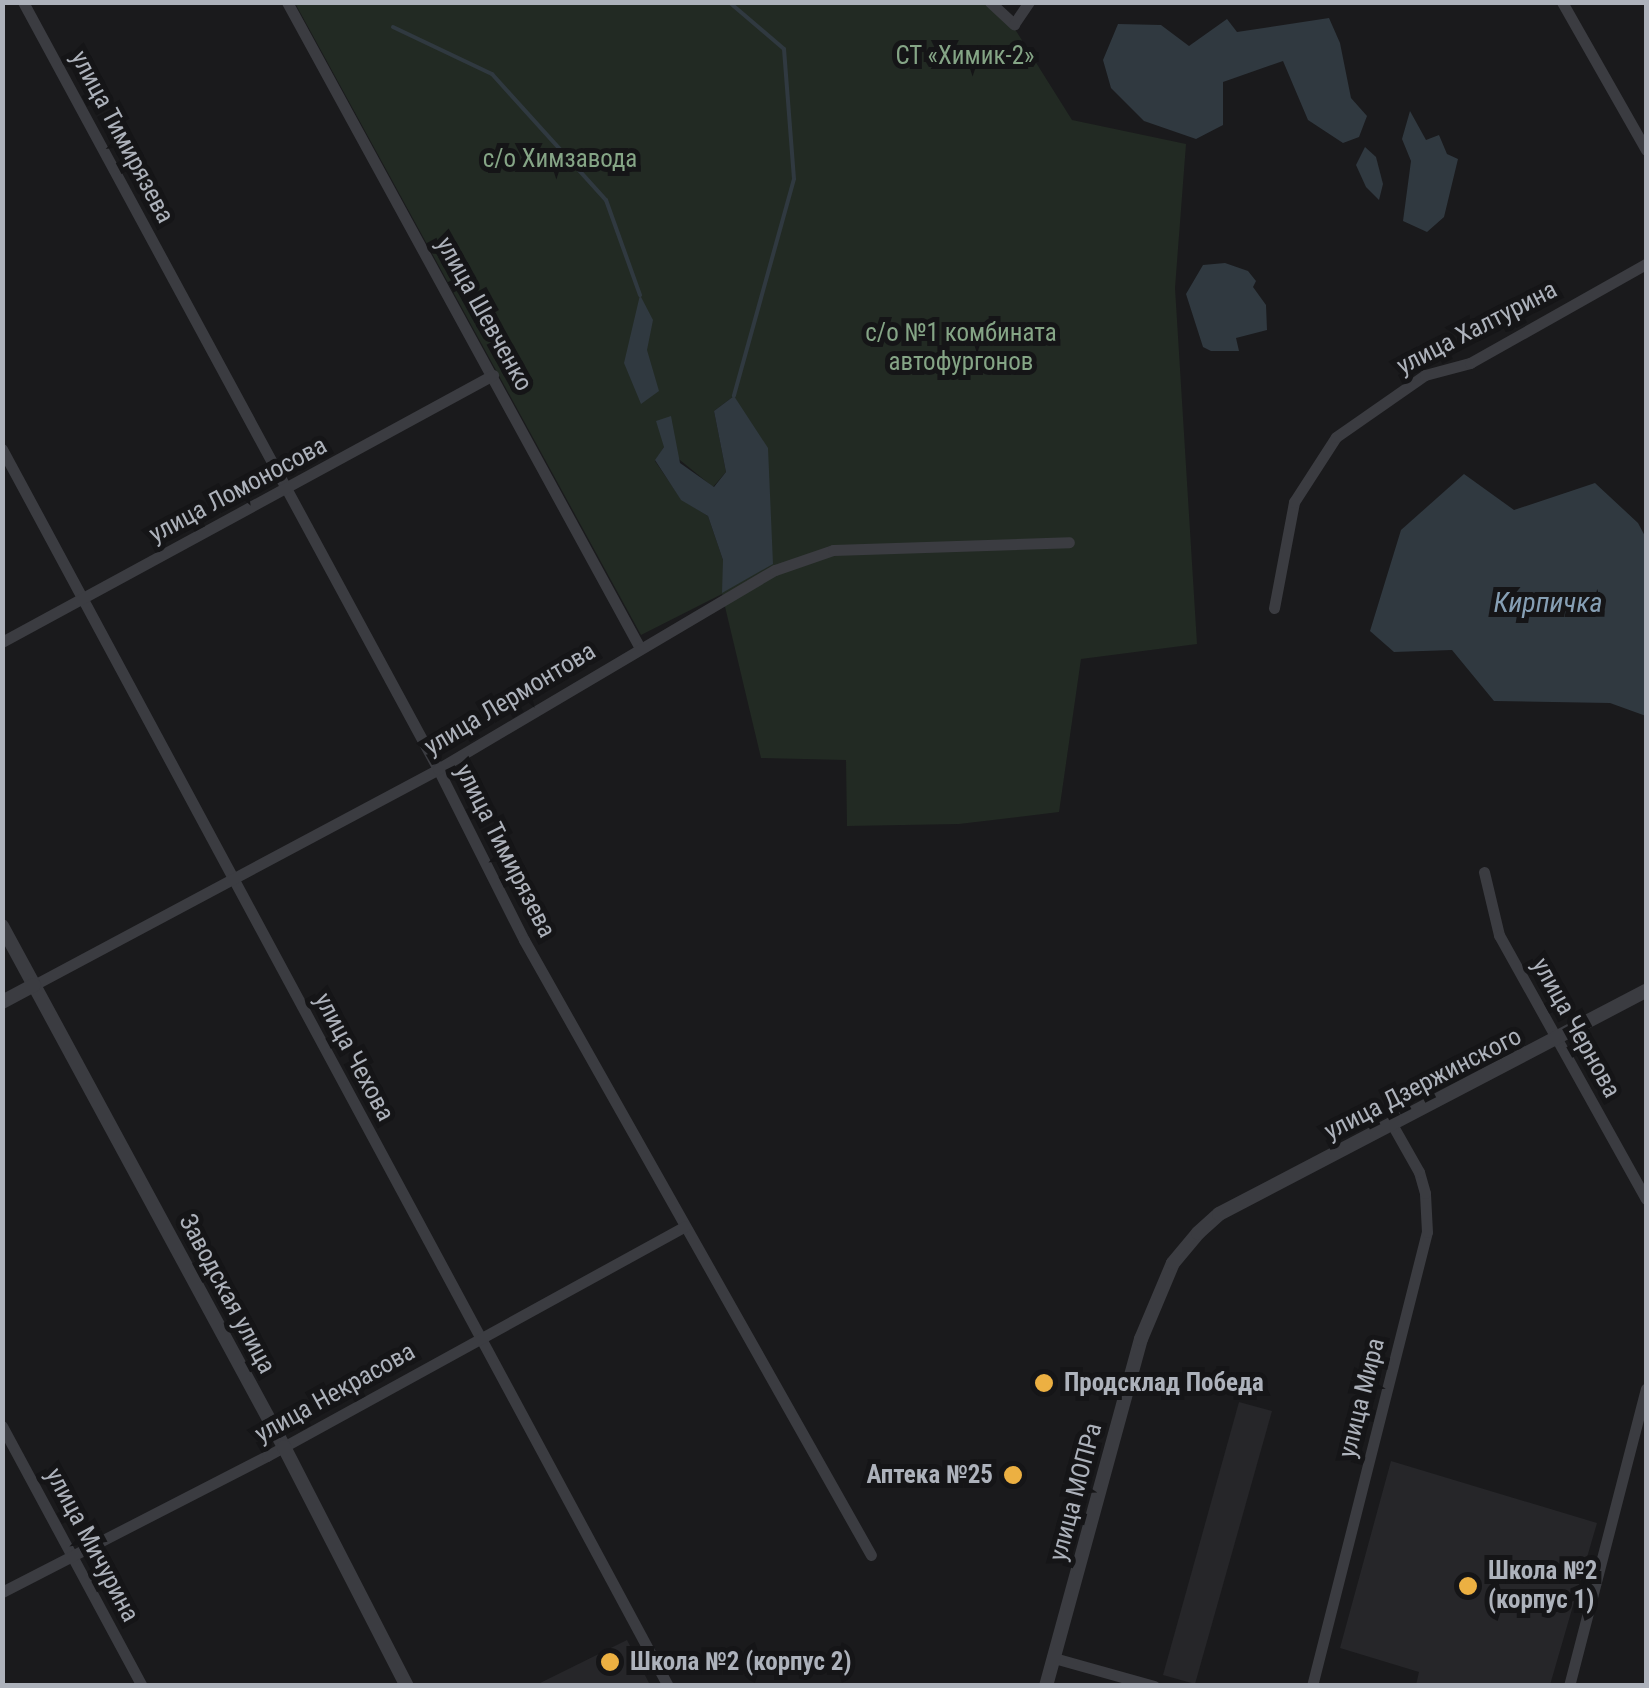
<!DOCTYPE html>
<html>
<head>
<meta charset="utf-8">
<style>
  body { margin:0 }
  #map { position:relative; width:1649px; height:1688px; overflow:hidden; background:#1a1a1c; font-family:"Roboto Condensed",sans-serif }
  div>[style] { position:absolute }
  .built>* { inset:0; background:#262629 }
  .green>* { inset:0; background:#222a23 }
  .water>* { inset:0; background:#303940 }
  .stream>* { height:4px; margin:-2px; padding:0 2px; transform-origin:2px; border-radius:2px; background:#303940 }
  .minor>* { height:11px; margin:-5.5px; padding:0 5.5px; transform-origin:5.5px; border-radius:5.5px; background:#3b3c41 }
  .tertiary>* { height:14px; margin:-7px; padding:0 7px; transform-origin:7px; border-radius:7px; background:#3b3c41 }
  .dots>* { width:28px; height:28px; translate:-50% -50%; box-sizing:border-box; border:5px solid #151517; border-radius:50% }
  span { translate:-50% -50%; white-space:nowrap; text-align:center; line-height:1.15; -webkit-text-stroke:10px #151517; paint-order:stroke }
  .park-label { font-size:25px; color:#85a586 }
  .street-label { font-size:25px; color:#adb2bb }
  .poi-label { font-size:25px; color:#adb2bb; font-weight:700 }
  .left { translate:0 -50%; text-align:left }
  .right { translate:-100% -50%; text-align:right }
  .water-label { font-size:28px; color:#869fb4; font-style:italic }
  .frame { position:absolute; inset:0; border:5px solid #adb2bb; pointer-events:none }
</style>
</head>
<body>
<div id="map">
  <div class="built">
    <div style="clip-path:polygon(1239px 1402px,1272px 1411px,1195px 1684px,1163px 1675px)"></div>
    <div style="clip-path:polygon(1391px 1461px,1597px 1523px,1550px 1685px,1416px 1685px,1419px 1672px,1340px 1648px)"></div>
    <div style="clip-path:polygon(627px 1640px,650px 1685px,539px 1685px,538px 1684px)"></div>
  </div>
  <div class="green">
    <div style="clip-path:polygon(evenodd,295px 3px,984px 3px,1013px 26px,1072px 120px,1186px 144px,1175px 288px,1197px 644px,1081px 659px,1059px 812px,959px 824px,847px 826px,846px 760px,761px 758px,722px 594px,641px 635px,295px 3px,734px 396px,723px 560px,708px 516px,681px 499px,655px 461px,664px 447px,713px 487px,726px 472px,714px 411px,734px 396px)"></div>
  </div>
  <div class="water">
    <div style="clip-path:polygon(1329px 18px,1340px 43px,1351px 98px,1367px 116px,1359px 137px,1343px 143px,1308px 120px,1283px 61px,1223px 82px,1223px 125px,1196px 139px,1144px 121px,1111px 88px,1103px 60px,1118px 24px,1161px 25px,1189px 46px,1227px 19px,1237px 32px)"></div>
    <div style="clip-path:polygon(1410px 111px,1426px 140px,1439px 135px,1447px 154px,1458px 159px,1444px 217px,1427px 232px,1403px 221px,1411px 161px,1402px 139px)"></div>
    <div style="clip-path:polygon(1365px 147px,1376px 157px,1383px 184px,1379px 200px,1366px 187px,1356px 165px)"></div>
    <div style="clip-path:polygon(1225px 263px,1248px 271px,1256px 281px,1253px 287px,1266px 305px,1267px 330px,1236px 338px,1239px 351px,1211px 351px,1203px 347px,1186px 294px,1203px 265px)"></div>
    <div style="clip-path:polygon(640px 295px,653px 320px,647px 350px,659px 391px,641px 404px,624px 363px)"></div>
    <div style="clip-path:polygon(734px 396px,768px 448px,773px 564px,722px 593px,723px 560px,708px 516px,681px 500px,655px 460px,664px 447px,656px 421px,671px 416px,680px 463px,714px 487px,726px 472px,714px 411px)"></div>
    <div style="clip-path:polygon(1464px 474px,1514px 510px,1595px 483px,1638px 523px,1646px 538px,1646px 716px,1610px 703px,1494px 701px,1452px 650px,1394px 652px,1370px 631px,1401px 530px)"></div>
  </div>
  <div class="stream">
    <div style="left:729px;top:2px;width:72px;rotate:40.5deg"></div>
    <div style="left:784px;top:49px;width:130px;rotate:85.6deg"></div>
    <div style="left:794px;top:179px;width:225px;rotate:105.5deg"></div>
    <div style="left:393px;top:27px;width:110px;rotate:25.4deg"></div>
    <div style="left:492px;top:74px;width:170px;rotate:47.9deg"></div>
    <div style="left:606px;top:200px;width:101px;rotate:70.3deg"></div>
  </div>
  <div class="minor">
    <div style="left:23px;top:2px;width:872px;rotate:61.58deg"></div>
    <div style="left:438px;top:769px;width:191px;rotate:63.3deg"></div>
    <div style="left:524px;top:940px;width:706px;rotate:60.57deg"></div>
    <div style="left:287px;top:2px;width:736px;rotate:61.35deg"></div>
    <div style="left:990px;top:2px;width:33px;rotate:43deg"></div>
    <div style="left:1014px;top:24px;width:27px;rotate:-56deg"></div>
    <div style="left:1562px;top:2px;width:170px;rotate:60.4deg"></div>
    <div style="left:2px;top:449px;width:1405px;rotate:61.7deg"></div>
    <div style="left:1274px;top:608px;width:108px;rotate:-79.3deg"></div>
    <div style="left:1294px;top:502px;width:77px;rotate:-57.1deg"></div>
    <div style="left:1336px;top:437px;width:108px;rotate:-34.9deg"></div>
    <div style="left:1425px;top:375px;width:47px;rotate:-14.9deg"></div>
    <div style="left:1470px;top:363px;width:202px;rotate:-29.4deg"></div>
    <div style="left:2px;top:642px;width:559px;rotate:-28.54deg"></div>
    <div style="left:1484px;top:872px;width:65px;rotate:76.6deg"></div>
    <div style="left:1499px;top:935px;width:302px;rotate:60.9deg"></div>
    <div style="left:34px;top:985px;width:458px;rotate:-28.1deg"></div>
    <div style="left:438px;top:769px;width:391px;rotate:-30.6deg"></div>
    <div style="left:775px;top:570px;width:61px;rotate:-19deg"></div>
    <div style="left:833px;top:550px;width:236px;rotate:-1.9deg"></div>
    <div style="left:2px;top:1426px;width:295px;rotate:61.7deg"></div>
    <div style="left:2px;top:1592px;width:298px;rotate:-27.2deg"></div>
    <div style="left:267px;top:1456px;width:477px;rotate:-28.8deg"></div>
    <div style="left:1054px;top:1658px;width:104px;rotate:15.6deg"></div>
    <div style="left:1312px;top:1686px;width:468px;rotate:-75.8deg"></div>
    <div style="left:1427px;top:1232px;width:39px;rotate:-93deg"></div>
    <div style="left:1425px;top:1193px;width:22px;rotate:-106deg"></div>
    <div style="left:1419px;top:1172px;width:53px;rotate:-119.5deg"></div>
    <div style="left:1569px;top:1686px;width:307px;rotate:-75.5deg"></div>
  </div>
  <div class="tertiary">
    <div style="left:2px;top:926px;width:592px;rotate:61.57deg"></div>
    <div style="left:284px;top:1447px;width:269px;rotate:62.8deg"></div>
    <div style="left:2px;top:1002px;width:36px;rotate:-28deg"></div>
    <div style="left:1046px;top:1686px;width:360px;rotate:-74.7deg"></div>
    <div style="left:1141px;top:1339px;width:82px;rotate:-67.2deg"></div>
    <div style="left:1173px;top:1263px;width:39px;rotate:-50deg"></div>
    <div style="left:1198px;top:1233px;width:28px;rotate:-42deg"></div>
    <div style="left:1219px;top:1214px;width:482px;rotate:-27.6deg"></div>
  </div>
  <div class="dots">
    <div style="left:1044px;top:1383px;background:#ecb042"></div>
    <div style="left:1013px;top:1475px;background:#ecb042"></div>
    <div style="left:1468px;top:1586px;background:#ecb042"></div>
    <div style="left:610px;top:1662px;background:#ecb042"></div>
  </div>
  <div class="park-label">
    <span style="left:965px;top:56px">СТ «Химик-2»</span>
    <span style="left:560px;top:159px">с/о Химзавода</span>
    <span style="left:961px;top:348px">с/о №1 комбината<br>автофургонов</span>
  </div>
  <div class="street-label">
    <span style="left:122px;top:137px;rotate:62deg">улица Тимирязева</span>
    <span style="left:484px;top:314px;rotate:61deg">улица Шевченко</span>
    <span style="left:1477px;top:328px;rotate:-27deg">улица Халтурина</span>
    <span style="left:238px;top:490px;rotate:-28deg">улица Ломоносова</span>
    <span style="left:510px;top:699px;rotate:-31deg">улица Лермонтова</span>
    <span style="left:505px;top:851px;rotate:63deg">улица Тимирязева</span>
    <span style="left:1576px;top:1028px;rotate:61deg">улица Чернова</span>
    <span style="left:354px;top:1057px;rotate:62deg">улица Чехова</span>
    <span style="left:1423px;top:1084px;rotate:-27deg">улица Дзержинского</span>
    <span style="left:227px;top:1294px;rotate:62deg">Заводская улица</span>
    <span style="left:335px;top:1393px;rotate:-29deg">улица Некрасова</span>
    <span style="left:1362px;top:1398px;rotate:-76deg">улица Мира</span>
    <span style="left:1076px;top:1492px;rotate:-75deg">улица МОПРа</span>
    <span style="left:92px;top:1545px;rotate:62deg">улица Мичурина</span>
  </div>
  <div class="poi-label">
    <span class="left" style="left:1064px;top:1383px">Продсклад Победа</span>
    <span class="right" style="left:993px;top:1475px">Аптека №25</span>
    <span class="left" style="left:1488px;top:1586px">Школа №2<br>(корпус 1)</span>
    <span class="left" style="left:630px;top:1662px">Школа №2 (корпус 2)</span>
  </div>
  <div class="water-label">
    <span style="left:1548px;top:603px">Кирпичка</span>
  </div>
  <div class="frame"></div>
</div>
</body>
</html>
